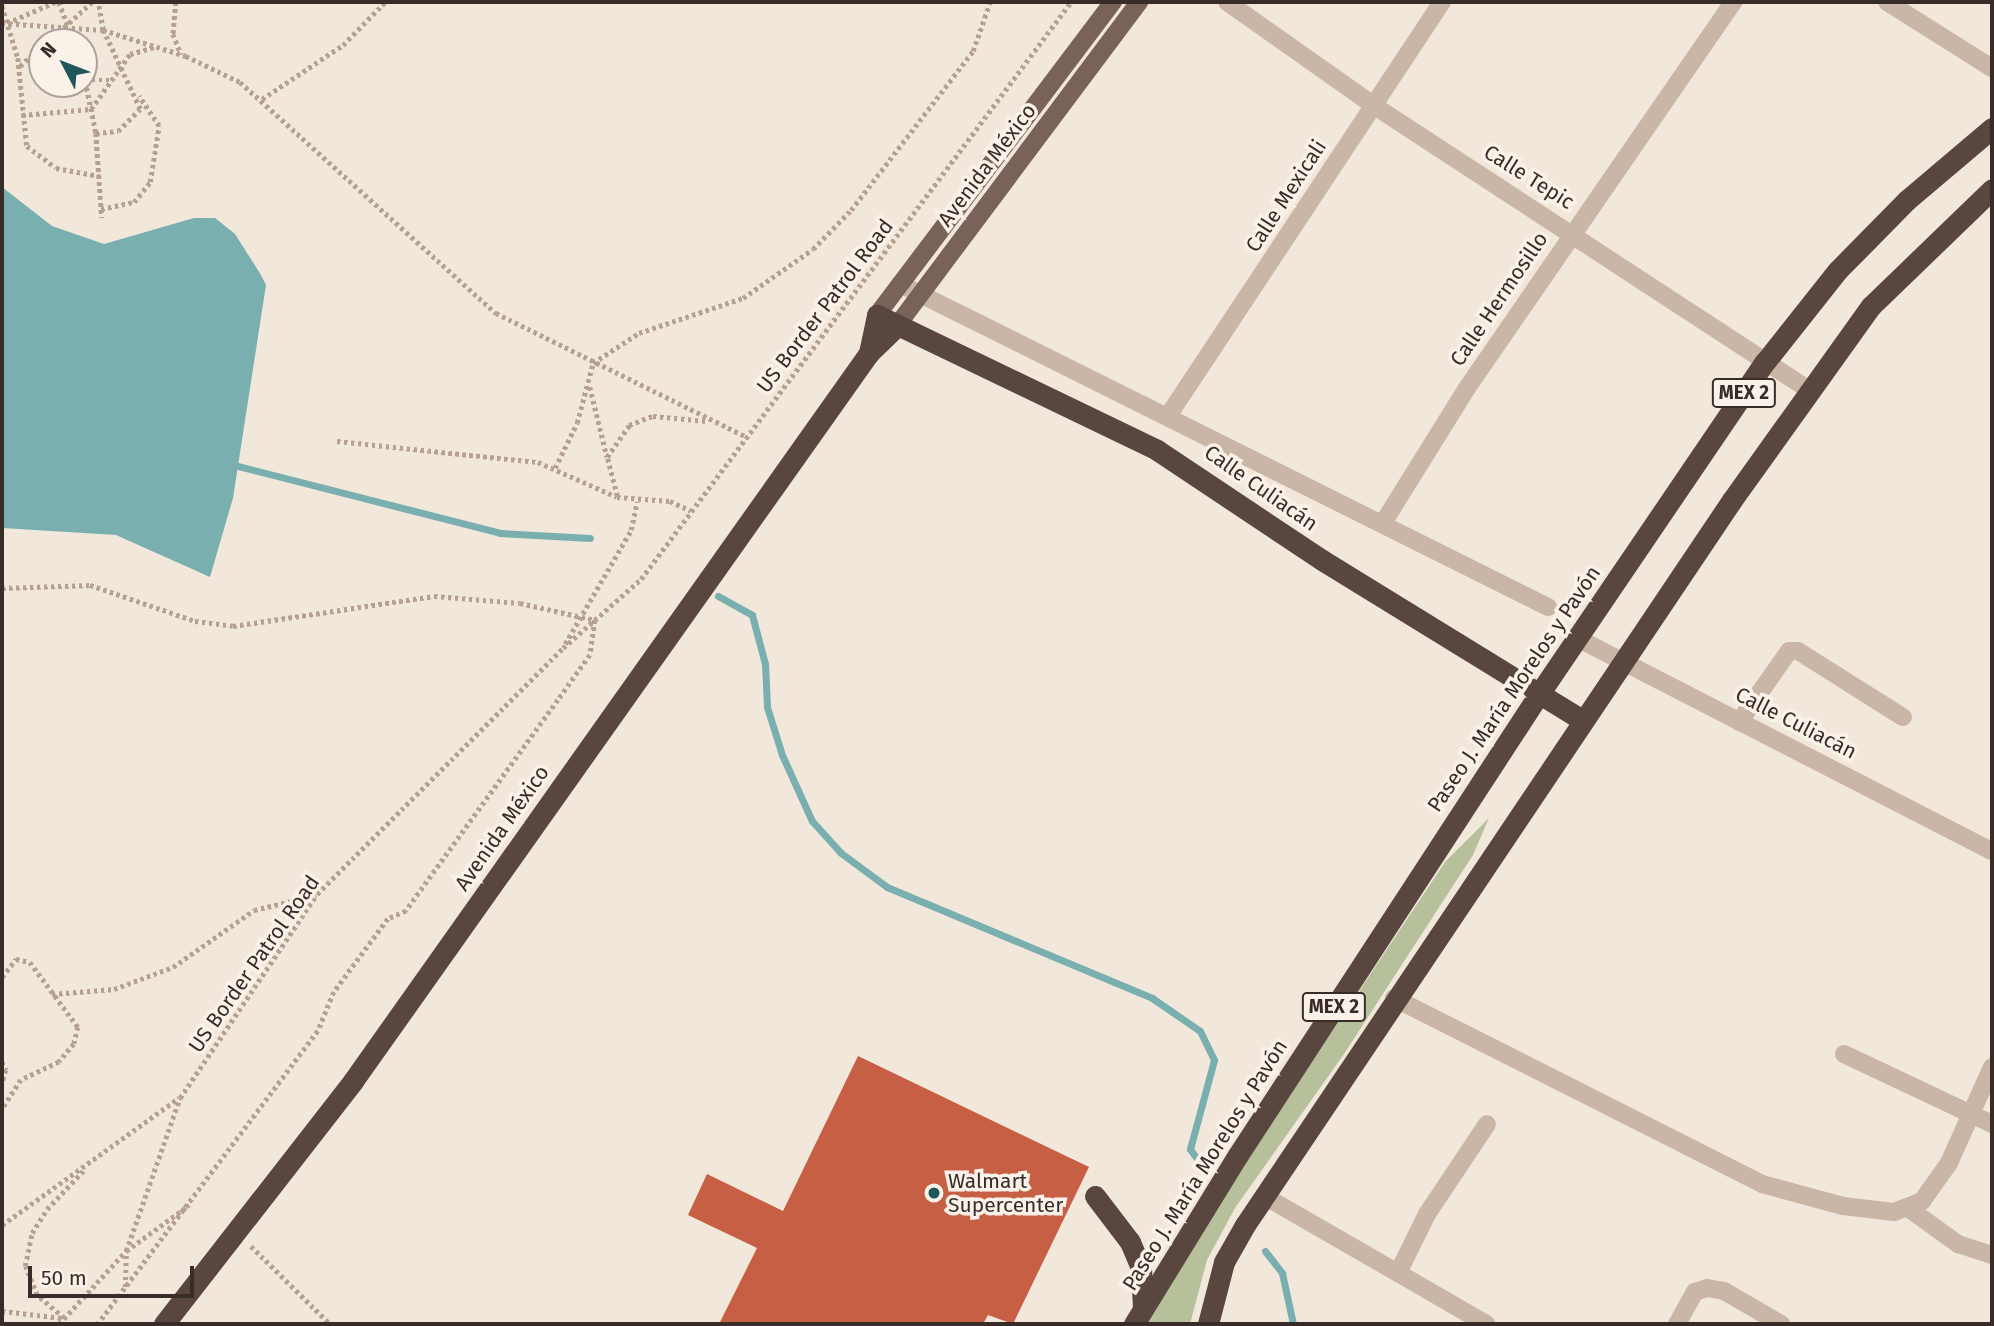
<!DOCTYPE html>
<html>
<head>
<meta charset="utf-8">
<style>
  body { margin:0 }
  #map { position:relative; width:1994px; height:1326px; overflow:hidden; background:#f2e7db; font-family:"Fira Sans",sans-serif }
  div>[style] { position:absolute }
  .green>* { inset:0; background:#b6c19b }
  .water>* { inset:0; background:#7aafaf }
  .stream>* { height:7px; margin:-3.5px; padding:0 3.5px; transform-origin:3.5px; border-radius:3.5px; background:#7aafaf }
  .building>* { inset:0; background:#c75f45 }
  .path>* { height:4.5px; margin-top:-2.25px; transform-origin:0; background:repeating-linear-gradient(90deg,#b6a091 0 3.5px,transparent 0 7px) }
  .minor>* { height:18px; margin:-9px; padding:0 9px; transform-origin:9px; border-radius:9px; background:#cab6a7 }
  .major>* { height:18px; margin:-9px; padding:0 9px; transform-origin:9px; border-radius:9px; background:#796259 }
  .highway>* { height:21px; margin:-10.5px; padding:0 10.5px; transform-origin:10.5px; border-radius:10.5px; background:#58463f }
  .dots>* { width:19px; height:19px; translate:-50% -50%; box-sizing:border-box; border:4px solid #faf1e8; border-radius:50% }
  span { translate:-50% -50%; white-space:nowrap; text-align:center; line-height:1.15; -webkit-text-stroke:7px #faf1e8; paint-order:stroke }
  .shield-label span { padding:2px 5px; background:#faf1e8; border:2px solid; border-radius:5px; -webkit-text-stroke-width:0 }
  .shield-label { font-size:19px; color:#372c28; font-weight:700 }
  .street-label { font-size:21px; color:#372c28 }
  .poi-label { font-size:21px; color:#372c28 }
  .left { translate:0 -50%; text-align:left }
  .frame { position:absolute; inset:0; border:4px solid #372c28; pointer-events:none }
  .north { position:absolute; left:28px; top:28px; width:70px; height:70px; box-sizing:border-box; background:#faf1e8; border:2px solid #aca29b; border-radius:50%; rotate:312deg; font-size:19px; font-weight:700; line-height:28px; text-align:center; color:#372c28 }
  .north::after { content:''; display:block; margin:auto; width:24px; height:32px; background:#1d5759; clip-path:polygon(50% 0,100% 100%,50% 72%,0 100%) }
  .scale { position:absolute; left:28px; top:1266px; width:166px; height:32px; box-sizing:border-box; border:4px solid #372c28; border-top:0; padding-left:9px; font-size:21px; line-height:24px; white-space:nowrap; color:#372c28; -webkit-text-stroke:5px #faf1e8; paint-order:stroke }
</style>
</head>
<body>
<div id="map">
  <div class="green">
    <div style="clip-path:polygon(1489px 818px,1473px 855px,1344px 1054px,1235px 1208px,1207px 1260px,1190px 1324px,1145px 1324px,1243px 1166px,1445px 862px)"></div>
  </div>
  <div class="water">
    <div style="clip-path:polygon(2px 187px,52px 226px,104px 244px,194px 218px,215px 218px,235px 234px,261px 275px,266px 285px,233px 498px,210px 577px,116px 535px,2px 528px)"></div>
  </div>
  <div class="stream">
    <div style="left:230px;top:464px;width:279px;rotate:14.3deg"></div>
    <div style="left:500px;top:533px;width:90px;rotate:3.2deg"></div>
    <div style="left:718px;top:596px;width:39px;rotate:29deg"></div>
    <div style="left:752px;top:615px;width:51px;rotate:75.1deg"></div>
    <div style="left:765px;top:664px;width:43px;rotate:87.3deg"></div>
    <div style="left:767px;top:707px;width:50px;rotate:72.6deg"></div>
    <div style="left:782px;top:755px;width:72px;rotate:65.6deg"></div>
    <div style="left:812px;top:821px;width:43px;rotate:47.8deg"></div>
    <div style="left:841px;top:853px;width:57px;rotate:36.5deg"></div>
    <div style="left:887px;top:887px;width:287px;rotate:22.7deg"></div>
    <div style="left:1152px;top:998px;width:58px;rotate:34.5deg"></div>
    <div style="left:1200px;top:1031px;width:32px;rotate:64deg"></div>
    <div style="left:1214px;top:1060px;width:92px;rotate:105.1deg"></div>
    <div style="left:1190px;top:1149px;width:24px;rotate:54deg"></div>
    <div style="left:1265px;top:1251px;width:28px;rotate:52deg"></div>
    <div style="left:1282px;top:1273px;width:52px;rotate:77.8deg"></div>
  </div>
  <div class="building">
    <div style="clip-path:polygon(858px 1056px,1089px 1167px,1013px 1324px,988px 1315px,983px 1324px,719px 1324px,757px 1248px,688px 1215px,707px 1174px,783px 1211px)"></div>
  </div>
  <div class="path">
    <div style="left:59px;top:2px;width:43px;rotate:69.4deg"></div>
    <div style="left:176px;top:2px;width:32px;rotate:95deg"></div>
    <div style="left:173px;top:34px;width:22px;rotate:68deg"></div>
    <div style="left:2px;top:6px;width:54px;rotate:72.9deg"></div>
    <div style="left:18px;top:58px;width:88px;rotate:84.2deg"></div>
    <div style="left:27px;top:146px;width:36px;rotate:37deg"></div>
    <div style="left:56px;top:168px;width:44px;rotate:10.5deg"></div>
    <div style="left:2px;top:23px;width:101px;rotate:4deg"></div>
    <div style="left:103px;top:30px;width:87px;rotate:17.4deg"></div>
    <div style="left:186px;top:56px;width:60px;rotate:25.7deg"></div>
    <div style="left:240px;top:82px;width:345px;rotate:42.1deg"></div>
    <div style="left:496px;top:313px;width:280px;rotate:26.3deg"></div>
    <div style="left:7px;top:23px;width:52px;rotate:-23.6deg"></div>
    <div style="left:48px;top:42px;width:59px;rotate:-42.3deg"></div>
    <div style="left:29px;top:61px;width:13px;rotate:-9deg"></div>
    <div style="left:20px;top:66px;width:30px;rotate:-42deg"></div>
    <div style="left:84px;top:74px;width:60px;rotate:78.5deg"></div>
    <div style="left:96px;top:133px;width:85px;rotate:86deg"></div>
    <div style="left:85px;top:80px;width:28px"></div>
    <div style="left:262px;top:99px;width:97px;rotate:-33.7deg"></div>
    <div style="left:343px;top:45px;width:60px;rotate:-45.7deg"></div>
    <div style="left:22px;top:115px;width:69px;rotate:-5deg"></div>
    <div style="left:91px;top:109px;width:67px;rotate:-54.7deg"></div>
    <div style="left:130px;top:54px;width:25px;rotate:-16deg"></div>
    <div style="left:96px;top:133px;width:22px;rotate:-5deg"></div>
    <div style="left:118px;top:131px;width:31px;rotate:-45deg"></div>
    <div style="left:140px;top:109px;width:87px;rotate:-115.1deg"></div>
    <div style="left:103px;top:30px;width:28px;rotate:-100deg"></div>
    <div style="left:101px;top:209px;width:34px;rotate:-12deg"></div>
    <div style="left:134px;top:202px;width:26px;rotate:-51deg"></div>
    <div style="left:150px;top:182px;width:57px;rotate:-80.9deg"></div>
    <div style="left:159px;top:126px;width:36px;rotate:-124deg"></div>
    <div style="left:590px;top:387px;width:72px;rotate:76.3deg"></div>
    <div style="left:337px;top:441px;width:202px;rotate:6deg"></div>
    <div style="left:538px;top:462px;width:86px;rotate:23.9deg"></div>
    <div style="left:617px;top:497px;width:53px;rotate:4.3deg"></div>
    <div style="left:670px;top:501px;width:23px;rotate:25deg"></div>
    <div style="left:555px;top:468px;width:50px;rotate:-63.9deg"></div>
    <div style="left:577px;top:423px;width:62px;rotate:-75.1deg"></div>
    <div style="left:593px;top:363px;width:55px;rotate:-33.1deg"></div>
    <div style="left:639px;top:333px;width:110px;rotate:-18.6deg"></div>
    <div style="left:743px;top:298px;width:85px;rotate:-35deg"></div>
    <div style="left:813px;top:249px;width:54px;rotate:-45.7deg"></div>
    <div style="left:851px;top:210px;width:200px;rotate:-52.5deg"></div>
    <div style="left:973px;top:51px;width:52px;rotate:-70.9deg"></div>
    <div style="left:617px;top:496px;width:40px;rotate:-104.4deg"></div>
    <div style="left:607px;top:457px;width:39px;rotate:-55deg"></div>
    <div style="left:629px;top:425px;width:26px;rotate:-21deg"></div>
    <div style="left:653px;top:416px;width:53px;rotate:5.4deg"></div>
    <div style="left:2px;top:588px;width:88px;rotate:-2deg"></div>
    <div style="left:90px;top:585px;width:111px;rotate:18.9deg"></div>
    <div style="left:195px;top:621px;width:38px;rotate:7deg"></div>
    <div style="left:233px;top:626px;width:203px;rotate:-8.5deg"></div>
    <div style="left:434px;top:596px;width:86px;rotate:4.7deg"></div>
    <div style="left:520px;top:603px;width:77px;rotate:12.8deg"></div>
    <div style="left:595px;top:620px;width:35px;rotate:98deg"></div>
    <div style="left:590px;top:655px;width:55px;rotate:125.4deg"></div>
    <div style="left:558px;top:700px;width:260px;rotate:125.8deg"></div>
    <div style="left:406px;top:911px;width:20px;rotate:156deg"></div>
    <div style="left:388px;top:919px;width:91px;rotate:126.5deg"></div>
    <div style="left:334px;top:992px;width:42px;rotate:112.3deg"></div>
    <div style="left:318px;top:1031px;width:366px;rotate:126.9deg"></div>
    <div style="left:565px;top:644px;width:132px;rotate:-59.9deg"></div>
    <div style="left:631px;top:530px;width:29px;rotate:-78deg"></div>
    <div style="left:2px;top:977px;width:23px;rotate:-52deg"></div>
    <div style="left:16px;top:959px;width:14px;rotate:12deg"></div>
    <div style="left:30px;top:962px;width:81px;rotate:53.6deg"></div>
    <div style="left:78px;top:1027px;width:17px;rotate:103deg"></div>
    <div style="left:74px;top:1044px;width:23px;rotate:130deg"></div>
    <div style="left:59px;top:1062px;width:42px;rotate:154.7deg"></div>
    <div style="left:21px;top:1080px;width:35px;rotate:123deg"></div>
    <div style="left:52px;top:994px;width:62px;rotate:-4.6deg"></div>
    <div style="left:114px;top:989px;width:63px;rotate:-20.4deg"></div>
    <div style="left:173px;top:967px;width:99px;rotate:-35.1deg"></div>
    <div style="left:254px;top:910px;width:64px;rotate:-13.6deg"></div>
    <div style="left:2px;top:1062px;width:9px;rotate:63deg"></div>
    <div style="left:6px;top:1070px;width:15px;rotate:106deg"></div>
    <div style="left:2px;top:1225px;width:218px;rotate:-35.7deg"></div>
    <div style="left:251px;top:1246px;width:111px;rotate:44.6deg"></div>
    <div style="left:125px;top:1287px;width:36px;rotate:-88deg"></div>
    <div style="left:126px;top:1251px;width:162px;rotate:-70.6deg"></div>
    <div style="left:180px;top:1098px;width:246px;rotate:-56.1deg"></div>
    <div style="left:317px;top:894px;width:348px;rotate:-45deg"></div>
    <div style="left:563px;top:648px;width:104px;rotate:-41.5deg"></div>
    <div style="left:641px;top:579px;width:720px;rotate:-53.31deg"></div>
    <div style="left:2px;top:1311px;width:61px;rotate:6.5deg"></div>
    <div style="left:64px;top:1318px;width:35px;rotate:-140deg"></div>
    <div style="left:37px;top:1295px;width:31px;rotate:-112deg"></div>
    <div style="left:25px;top:1266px;width:34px;rotate:-78deg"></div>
    <div style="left:32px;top:1233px;width:28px;rotate:-58deg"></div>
    <div style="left:47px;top:1209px;width:55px;rotate:-46.5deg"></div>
    <div style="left:59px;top:1324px;width:99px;rotate:-47.5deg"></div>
    <div style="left:126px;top:1251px;width:78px;rotate:-36.1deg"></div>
  </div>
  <div class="minor">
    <div style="left:1227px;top:2px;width:179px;rotate:35.2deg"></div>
    <div style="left:1373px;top:105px;width:521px;rotate:33.17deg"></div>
    <div style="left:1887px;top:2px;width:124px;rotate:32.2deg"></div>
    <div style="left:900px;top:284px;width:724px;rotate:26.49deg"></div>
    <div style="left:1168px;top:416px;width:496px;rotate:-56.5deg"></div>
    <div style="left:1383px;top:523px;width:159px;rotate:-58.1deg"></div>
    <div style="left:1467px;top:388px;width:469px;rotate:-55.4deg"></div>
    <div style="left:1577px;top:638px;width:466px;rotate:27.2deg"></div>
    <div style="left:1739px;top:722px;width:87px;rotate:-54.8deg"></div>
    <div style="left:1789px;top:651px;width:9px"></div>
    <div style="left:1798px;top:651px;width:124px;rotate:32.2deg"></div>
    <div style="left:1394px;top:998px;width:412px;rotate:26.8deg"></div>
    <div style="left:1762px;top:1184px;width:84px;rotate:15.2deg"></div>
    <div style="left:1843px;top:1206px;width:51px;rotate:6.7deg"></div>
    <div style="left:1894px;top:1212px;width:30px;rotate:-21deg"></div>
    <div style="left:1922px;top:1201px;width:47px;rotate:-54.6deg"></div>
    <div style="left:1949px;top:1163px;width:105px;rotate:-65.9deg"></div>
    <div style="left:1844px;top:1054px;width:164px;rotate:25.3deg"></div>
    <div style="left:1264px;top:1196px;width:155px;rotate:29.9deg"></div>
    <div style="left:1398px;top:1273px;width:66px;rotate:-63.8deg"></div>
    <div style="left:1427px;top:1214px;width:108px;rotate:-56.3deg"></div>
    <div style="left:1908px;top:1208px;width:62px;rotate:35.8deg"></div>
    <div style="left:1958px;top:1244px;width:36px;rotate:18deg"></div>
    <div style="left:1398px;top:1273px;width:102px;rotate:30.1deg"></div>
    <div style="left:1677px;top:1324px;width:37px;rotate:-61deg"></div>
    <div style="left:1695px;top:1292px;width:13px;rotate:-18deg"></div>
    <div style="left:1707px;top:1288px;width:17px;rotate:10deg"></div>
    <div style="left:1724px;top:1291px;width:66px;rotate:30.1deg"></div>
  </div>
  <div class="major">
    <div style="left:877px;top:315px;width:392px;rotate:-53deg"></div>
    <div style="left:896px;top:327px;width:406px;rotate:-53.2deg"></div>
  </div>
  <div class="highway">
    <div style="left:869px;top:353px;width:39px;rotate:-78deg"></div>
    <div style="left:877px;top:315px;width:311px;rotate:25.7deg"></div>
    <div style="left:1157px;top:450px;width:198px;rotate:33.7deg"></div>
    <div style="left:1322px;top:560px;width:305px;rotate:31.6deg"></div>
    <div style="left:1095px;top:1196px;width:58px;rotate:52.7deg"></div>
    <div style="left:1130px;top:1242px;width:28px;rotate:67deg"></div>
    <div style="left:1141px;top:1268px;width:40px;rotate:87.1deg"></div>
    <div style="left:164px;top:1324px;width:308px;rotate:-52.1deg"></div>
    <div style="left:353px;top:1081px;width:892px;rotate:-54.67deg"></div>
    <div style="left:869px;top:353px;width:37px;rotate:-44deg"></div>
    <div style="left:1134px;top:1324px;width:198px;rotate:-58.4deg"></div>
    <div style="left:1238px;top:1155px;width:551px;rotate:-56.86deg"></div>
    <div style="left:1539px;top:694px;width:402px;rotate:-55.8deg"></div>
    <div style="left:1765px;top:362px;width:117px;rotate:-51.6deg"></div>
    <div style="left:1838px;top:270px;width:98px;rotate:-45.4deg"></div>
    <div style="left:1907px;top:200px;width:111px;rotate:-40.3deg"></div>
    <div style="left:1208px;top:1324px;width:64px;rotate:-75.5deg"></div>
    <div style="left:1224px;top:1262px;width:43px;rotate:-60.4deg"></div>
    <div style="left:1245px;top:1225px;width:873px;rotate:-56.11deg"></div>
    <div style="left:1732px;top:500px;width:239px;rotate:-54.4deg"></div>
    <div style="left:1871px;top:306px;width:168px;rotate:-44deg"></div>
  </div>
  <div class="dots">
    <div style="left:934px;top:1193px;background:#1d5759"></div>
  </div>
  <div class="shield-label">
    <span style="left:1744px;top:393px">MEX 2</span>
    <span style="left:1334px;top:1007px">MEX 2</span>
  </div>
  <div class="street-label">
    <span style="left:987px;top:165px;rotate:-53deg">Avenida México</span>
    <span style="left:1529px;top:177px;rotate:32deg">Calle Tepic</span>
    <span style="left:1286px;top:196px;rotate:-57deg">Calle Mexicali</span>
    <span style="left:1499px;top:299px;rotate:-56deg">Calle Hermosillo</span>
    <span style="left:825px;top:306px;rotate:-53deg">US Border Patrol Road</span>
    <span style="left:1261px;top:488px;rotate:35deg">Calle Culiacán</span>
    <span style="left:1514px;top:689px;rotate:-56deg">Paseo J. María Morelos y Pavón</span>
    <span style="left:1796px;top:723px;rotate:27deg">Calle Culiacán</span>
    <span style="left:502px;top:828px;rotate:-55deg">Avenida México</span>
    <span style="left:254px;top:964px;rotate:-55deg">US Border Patrol Road</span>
    <span style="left:1205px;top:1165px;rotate:-58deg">Paseo J. María Morelos y Pavón</span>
  </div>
  <div class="poi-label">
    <span class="left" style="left:948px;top:1193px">Walmart<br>Supercenter</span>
  </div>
  <div class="frame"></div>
  <div class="north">N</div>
  <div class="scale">50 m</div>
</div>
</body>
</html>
